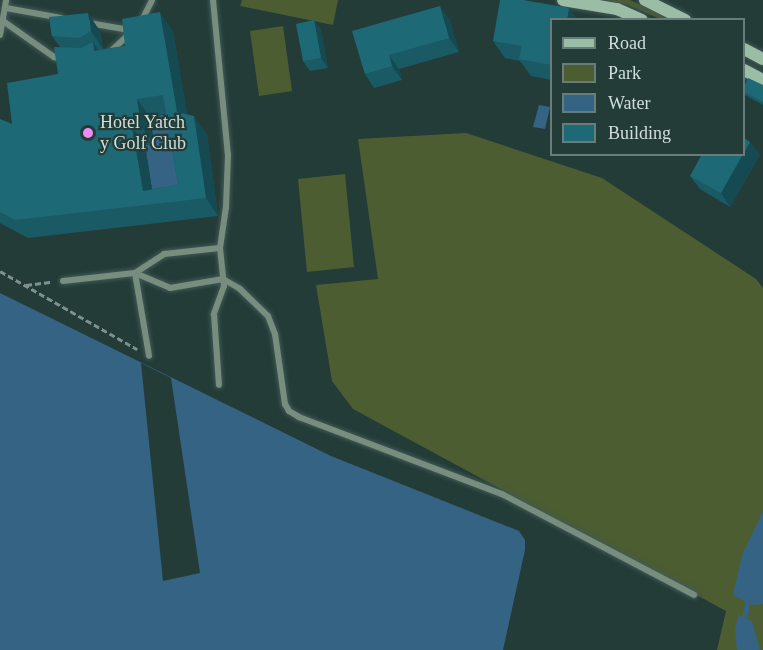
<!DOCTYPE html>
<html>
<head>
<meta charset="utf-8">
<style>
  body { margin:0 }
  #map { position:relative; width:763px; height:650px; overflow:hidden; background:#233c38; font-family:Georgia,serif }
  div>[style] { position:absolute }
  .green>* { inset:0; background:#4c5d32 }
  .water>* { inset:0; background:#346383 }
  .pier>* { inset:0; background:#233c38 }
  .stream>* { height:4.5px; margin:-2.25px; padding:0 2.25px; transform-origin:2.25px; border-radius:2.25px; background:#346383 }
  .path>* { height:3px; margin-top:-1.5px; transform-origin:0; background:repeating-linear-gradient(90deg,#7e918e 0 6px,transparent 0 9px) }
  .roads { filter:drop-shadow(0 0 2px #425956) drop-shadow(0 0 2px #425956) }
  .service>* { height:6px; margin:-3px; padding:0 3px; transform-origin:3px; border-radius:3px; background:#778d7e }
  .secondary>* { height:12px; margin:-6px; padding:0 6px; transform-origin:6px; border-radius:6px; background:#9bbda5 }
  .wall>* { inset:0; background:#1a5a65 }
  .shaded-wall>* { inset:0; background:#154a53 }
  .building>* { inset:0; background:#1e6976 }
  .dots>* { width:16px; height:16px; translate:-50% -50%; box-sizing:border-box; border:3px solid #233c38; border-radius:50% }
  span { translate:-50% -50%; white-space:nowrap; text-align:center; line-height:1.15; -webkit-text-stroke:4.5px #233c38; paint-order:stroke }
  .poi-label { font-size:18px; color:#d0dfdc }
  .left { translate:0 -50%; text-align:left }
  .legend { position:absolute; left:550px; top:18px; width:195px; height:138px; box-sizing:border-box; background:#233c38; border:2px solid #687d7a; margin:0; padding:8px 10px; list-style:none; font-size:18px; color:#d0dfdc }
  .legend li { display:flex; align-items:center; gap:12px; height:30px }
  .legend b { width:30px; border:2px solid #687d7a }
</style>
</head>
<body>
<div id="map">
  <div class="green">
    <div style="clip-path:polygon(242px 0,338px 0,333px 25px,240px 6px)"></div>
    <div style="clip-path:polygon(604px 0,630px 0,671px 19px,660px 19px,628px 5px)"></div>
    <div style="clip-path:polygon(283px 26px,292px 91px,259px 96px,250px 31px)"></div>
    <div style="clip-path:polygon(466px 133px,602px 178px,756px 279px,763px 288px,763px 650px,717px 650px,726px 611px,353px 409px,332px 381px,316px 285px,378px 279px,358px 139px)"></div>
    <div style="clip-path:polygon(345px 174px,354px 267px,307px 272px,298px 179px)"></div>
  </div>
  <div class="water">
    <div style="clip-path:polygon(539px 105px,550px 107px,545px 129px,533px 127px)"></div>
    <div style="clip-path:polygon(175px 113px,190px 203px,155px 209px,145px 145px,154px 144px,150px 117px)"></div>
    <div style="clip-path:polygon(0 293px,331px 456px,519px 531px,525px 540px,525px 550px,503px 650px,0 650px)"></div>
    <div style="clip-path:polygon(763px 511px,763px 604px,752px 605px,733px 595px,742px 555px)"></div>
    <div style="clip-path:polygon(738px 615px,752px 621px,760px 650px,737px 650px,735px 630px)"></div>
  </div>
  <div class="pier">
    <div style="clip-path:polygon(141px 363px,171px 378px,200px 573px,163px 581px)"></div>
  </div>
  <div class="stream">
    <div style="left:744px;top:621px;width:24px;rotate:-81deg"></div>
  </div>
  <div class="path">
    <div style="left:0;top:271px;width:158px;rotate:29.7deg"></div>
    <div style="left:26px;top:285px;width:26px;rotate:-7deg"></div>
  </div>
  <div class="roads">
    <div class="service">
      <div style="left:213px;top:0;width:156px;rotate:84.5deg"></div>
      <div style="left:228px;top:155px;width:52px;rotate:92.2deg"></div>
      <div style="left:226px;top:207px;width:41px;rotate:98.3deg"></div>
      <div style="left:220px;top:248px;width:38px;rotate:84deg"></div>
      <div style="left:224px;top:286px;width:30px;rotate:110deg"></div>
      <div style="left:214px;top:314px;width:71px;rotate:86deg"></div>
      <div style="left:6px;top:8px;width:56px;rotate:10.3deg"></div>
      <div style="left:142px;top:20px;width:22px;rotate:-63deg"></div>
      <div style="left:3px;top:21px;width:62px;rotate:35.2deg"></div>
      <div style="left:54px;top:57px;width:9px;rotate:13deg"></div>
      <div style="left:89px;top:23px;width:41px;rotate:9.9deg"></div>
      <div style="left:0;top:35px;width:36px;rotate:-80deg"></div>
      <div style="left:110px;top:52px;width:26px;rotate:-43deg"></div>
      <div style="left:135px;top:273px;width:38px;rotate:23deg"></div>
      <div style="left:170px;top:288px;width:54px;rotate:-9.6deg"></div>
      <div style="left:223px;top:279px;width:20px;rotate:30deg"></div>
      <div style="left:240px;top:289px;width:39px;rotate:44deg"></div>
      <div style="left:268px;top:316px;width:19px;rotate:69deg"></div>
      <div style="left:275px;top:334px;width:71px;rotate:81.9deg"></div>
      <div style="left:285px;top:404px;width:8px;rotate:60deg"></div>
      <div style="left:289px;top:411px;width:12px;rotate:31deg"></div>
      <div style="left:299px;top:417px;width:217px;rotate:20.8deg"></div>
      <div style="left:502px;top:494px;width:217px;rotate:27.7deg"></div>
      <div style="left:135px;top:273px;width:84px;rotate:80.4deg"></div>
      <div style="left:63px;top:281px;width:72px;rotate:-6.3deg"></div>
      <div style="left:135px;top:273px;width:35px;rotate:-33deg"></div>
      <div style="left:164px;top:254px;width:56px;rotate:-6.1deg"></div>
    </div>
    <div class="secondary">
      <div style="left:563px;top:0;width:55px;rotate:9.5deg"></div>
      <div style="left:617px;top:9px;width:27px;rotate:24deg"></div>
      <div style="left:645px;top:0;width:45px;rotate:26.6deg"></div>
      <div style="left:744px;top:49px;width:21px;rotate:28deg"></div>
      <div style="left:744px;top:70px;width:21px;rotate:28deg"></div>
    </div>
  </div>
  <div class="wall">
    <div style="clip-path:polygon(569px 8px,577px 20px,552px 20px,552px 80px,531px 76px,520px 61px,505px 58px,493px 41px)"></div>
    <div style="clip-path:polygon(evenodd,49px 17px,100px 31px,103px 49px,125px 46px,173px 31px,187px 114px,207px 134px,218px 216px,28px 238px,0 223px,0 119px,12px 124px,58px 74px,60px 47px,52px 36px,49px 17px,166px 114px,178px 185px,152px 189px,145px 145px,154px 144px,150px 117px,166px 114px)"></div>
    <div style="clip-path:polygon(314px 20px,321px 30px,328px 68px,310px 71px,303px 61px)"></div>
    <div style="clip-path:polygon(450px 20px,459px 52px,399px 69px,402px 80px,374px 88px,365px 74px,352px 31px)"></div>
    <div style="clip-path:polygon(763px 85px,763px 105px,745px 95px,744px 94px,744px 87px)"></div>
    <div style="clip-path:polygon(750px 142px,760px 155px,730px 207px,700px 189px,690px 176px)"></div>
  </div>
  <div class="shaded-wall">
    <div style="clip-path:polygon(440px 6px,450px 20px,459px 52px,449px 38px)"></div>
    <div style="clip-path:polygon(569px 8px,577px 20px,567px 20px)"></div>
    <div style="clip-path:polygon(160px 12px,173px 31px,190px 130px,177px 112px)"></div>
    <div style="clip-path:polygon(88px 13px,100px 31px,103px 49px,91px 31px)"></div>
    <div style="clip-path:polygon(314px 20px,321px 30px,328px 68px,321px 58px)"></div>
    <div style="clip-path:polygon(93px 42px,105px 60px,94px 51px)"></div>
    <div style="clip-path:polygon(389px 55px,399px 69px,402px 80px,392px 66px)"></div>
    <div style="clip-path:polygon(137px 99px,150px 117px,154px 144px,141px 126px)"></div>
    <div style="clip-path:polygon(194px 116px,207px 134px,218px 216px,206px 198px)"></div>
    <div style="clip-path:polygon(132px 127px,145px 145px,154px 204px,143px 191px)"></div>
    <div style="clip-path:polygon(750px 142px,760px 155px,730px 207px,721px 193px)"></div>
  </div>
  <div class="building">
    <div style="clip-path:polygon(500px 0,523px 0,569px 8px,567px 20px,552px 20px,552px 65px,519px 59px,522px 46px,493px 41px)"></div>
    <div style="clip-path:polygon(440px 6px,449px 38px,389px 55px,392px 66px,365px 74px,352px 31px)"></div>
    <div style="clip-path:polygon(evenodd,160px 12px,177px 112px,194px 116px,206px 198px,15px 220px,0 212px,0 119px,12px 124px,7px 83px,58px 74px,54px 47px,81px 48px,93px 42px,94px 51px,125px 46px,122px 19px,160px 12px,163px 95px,178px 185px,143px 191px,132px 127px,141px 126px,137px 99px,163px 95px)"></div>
    <div style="clip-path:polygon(88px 13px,91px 31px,79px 38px,52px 36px,49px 17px)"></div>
    <div style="clip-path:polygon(314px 20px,321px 58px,303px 61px,296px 24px)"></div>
    <div style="clip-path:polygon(748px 78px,763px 85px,763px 102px,744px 92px,744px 87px)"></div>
    <div style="clip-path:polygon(744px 138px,750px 142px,744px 153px)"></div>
    <div style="clip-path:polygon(702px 154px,743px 154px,721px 193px,690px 176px)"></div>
  </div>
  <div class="dots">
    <div style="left:88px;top:133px;background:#f08bf5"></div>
  </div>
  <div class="poi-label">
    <span class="left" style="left:100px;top:133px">Hotel Yatch<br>y Golf Club</span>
  </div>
  <ul class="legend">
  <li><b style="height:8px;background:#9bbda5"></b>Road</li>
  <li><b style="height:16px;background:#4c5d32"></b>Park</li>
  <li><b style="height:16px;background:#346383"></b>Water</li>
  <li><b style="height:16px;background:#1e6976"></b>Building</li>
  </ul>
</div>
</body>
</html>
